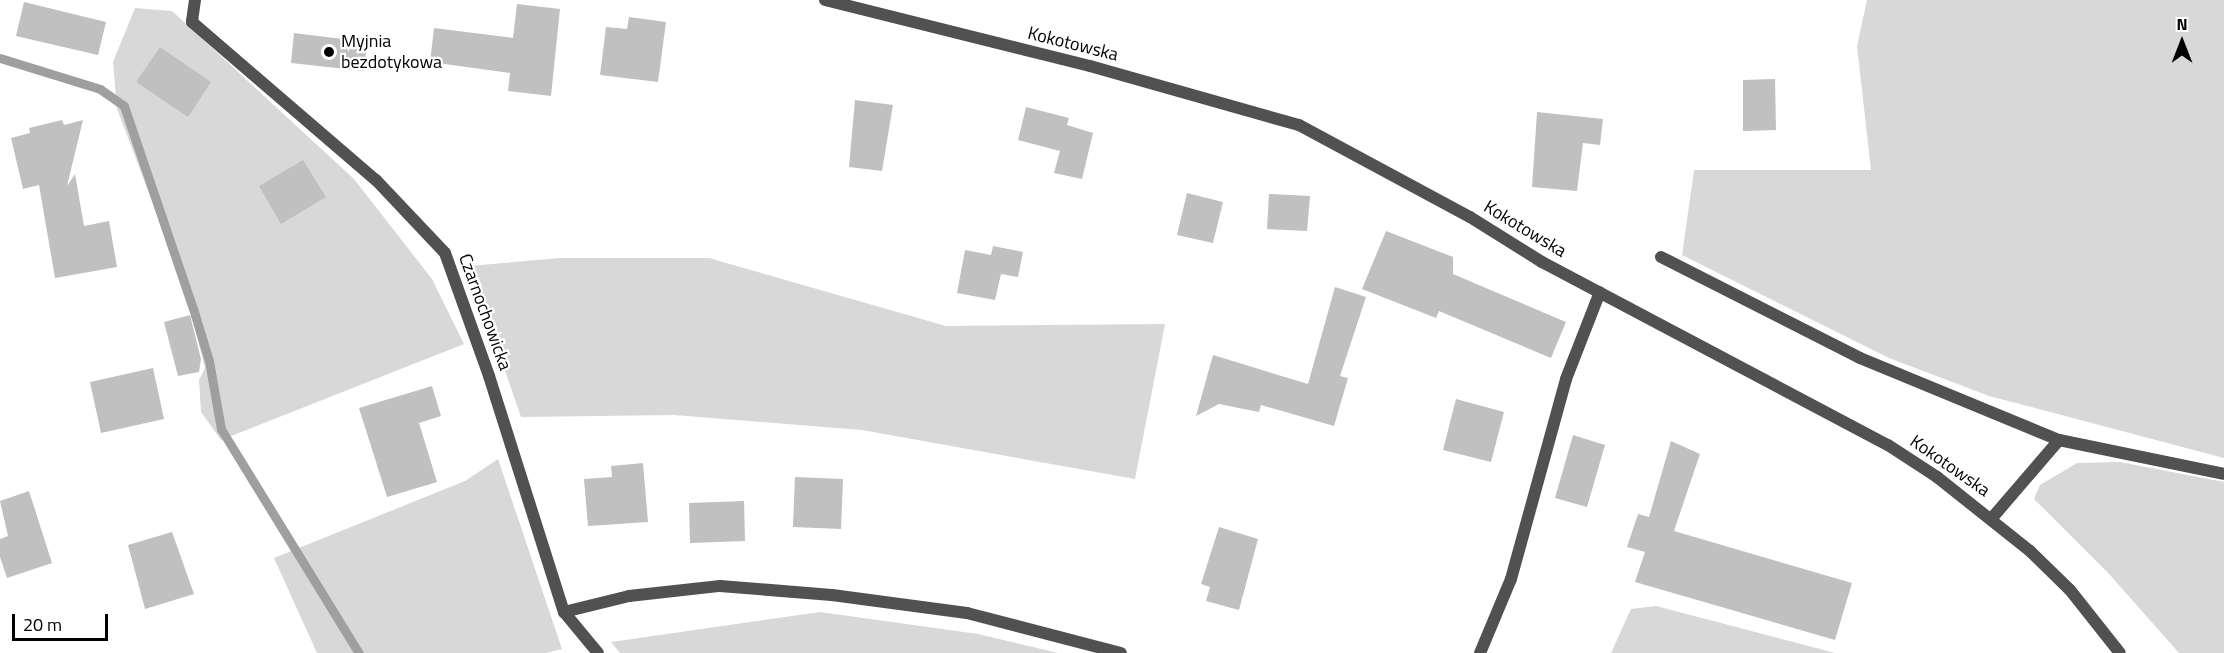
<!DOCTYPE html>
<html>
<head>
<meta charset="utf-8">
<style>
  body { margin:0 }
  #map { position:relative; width:2224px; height:653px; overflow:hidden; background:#fff; font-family:"Titillium Web",sans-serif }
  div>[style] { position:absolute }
  .green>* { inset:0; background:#d8d8d8 }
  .stream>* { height:9px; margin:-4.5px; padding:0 4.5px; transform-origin:4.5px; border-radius:4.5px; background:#9f9f9f }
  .building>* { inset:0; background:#c0c0c0 }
  .service>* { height:12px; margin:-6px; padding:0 6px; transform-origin:6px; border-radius:6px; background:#515151 }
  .minor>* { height:12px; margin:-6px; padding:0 6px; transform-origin:6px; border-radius:6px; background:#515151 }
  .tertiary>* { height:12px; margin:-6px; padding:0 6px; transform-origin:6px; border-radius:6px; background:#515151 }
  .dots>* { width:16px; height:16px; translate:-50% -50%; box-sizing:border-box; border:3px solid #fff; border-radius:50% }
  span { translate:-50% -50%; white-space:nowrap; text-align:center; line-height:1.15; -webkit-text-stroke:4.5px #fff; paint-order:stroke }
  .poi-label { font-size:18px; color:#000 }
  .left { translate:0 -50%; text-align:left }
  .street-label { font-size:18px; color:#000 }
  .north { position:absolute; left:2152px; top:12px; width:60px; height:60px; -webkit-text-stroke:4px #fff; paint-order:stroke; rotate:0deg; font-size:16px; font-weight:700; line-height:24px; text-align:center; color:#000 }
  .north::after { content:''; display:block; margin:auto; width:21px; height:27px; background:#000; clip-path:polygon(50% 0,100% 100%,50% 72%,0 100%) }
  .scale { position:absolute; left:12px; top:614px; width:96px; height:27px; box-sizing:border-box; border:3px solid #000; border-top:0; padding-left:8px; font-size:18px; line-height:21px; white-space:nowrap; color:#000; -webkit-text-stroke:4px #fff; paint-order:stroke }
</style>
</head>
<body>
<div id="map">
  <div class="green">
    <div style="clip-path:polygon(1867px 0,2224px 0,2224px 458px,1989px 396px,1889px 358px,1682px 255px,1694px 170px,1871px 170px,1857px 46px)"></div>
    <div style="clip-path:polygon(135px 8px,172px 11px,354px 179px,432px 279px,464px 344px,221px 440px,201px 412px,199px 380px,205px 368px,182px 280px,117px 109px,113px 62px)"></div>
    <div style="clip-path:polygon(560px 258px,709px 258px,946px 326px,1165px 324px,1135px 479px,862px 430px,674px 415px,521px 417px,469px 266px)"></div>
    <div style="clip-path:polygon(498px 459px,562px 649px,546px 653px,317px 653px,274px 558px,465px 481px)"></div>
    <div style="clip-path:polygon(2120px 462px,2224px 482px,2224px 653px,2179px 653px,2110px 575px,2034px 499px,2040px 485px,2077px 463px)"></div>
    <div style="clip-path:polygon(1656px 606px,1835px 653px,1611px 653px,1631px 609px)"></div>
    <div style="clip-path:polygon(820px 612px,978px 634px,1058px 653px,620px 653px,611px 642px)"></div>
  </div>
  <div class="stream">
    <div style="left:0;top:58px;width:105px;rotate:17.2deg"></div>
    <div style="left:100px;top:89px;width:29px;rotate:35deg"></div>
    <div style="left:124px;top:106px;width:221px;rotate:71.2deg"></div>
    <div style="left:195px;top:315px;width:48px;rotate:73.1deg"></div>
    <div style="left:209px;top:361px;width:69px;rotate:80deg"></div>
    <div style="left:221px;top:429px;width:263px;rotate:58.4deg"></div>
  </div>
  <div class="building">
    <div style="clip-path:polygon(24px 2px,106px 22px,98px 55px,16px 36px)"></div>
    <div style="clip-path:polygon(517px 4px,560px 9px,551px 96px,508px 91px,510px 73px,430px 62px,434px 28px,513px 38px)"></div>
    <div style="clip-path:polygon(629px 17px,666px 22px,658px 82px,600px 75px,606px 27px,627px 29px)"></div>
    <div style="clip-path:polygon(294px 33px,367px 42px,364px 71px,291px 63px)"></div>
    <div style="clip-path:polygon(160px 47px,211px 82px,188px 117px,136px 82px)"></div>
    <div style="clip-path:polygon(1775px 79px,1776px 130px,1743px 131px,1743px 80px)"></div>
    <div style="clip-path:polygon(855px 100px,893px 105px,882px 171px,849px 167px)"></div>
    <div style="clip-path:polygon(1026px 107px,1069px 118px,1067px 125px,1093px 133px,1082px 179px,1054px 173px,1060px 151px,1018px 140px)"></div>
    <div style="clip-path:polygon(1537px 112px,1603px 119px,1600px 145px,1583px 143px,1577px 191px,1532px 187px)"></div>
    <div style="clip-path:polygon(62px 120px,64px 125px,83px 120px,67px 186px,75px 174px,84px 226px,109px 221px,117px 267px,55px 278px,39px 185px,23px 189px,11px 138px,30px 133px,29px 128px)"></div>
    <div style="clip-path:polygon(303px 160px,326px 197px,281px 224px,259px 186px)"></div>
    <div style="clip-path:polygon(1187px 193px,1223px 202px,1213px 243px,1177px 235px)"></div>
    <div style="clip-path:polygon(1269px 194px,1310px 196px,1307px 231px,1267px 229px)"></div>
    <div style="clip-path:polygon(1386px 231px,1453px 257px,1453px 274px,1566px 322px,1551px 358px,1439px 311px,1436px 318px,1362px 289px)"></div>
    <div style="clip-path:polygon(993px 246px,1023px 252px,1018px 277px,1001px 274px,995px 300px,957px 293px,965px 250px,991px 255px)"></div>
    <div style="clip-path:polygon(1335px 287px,1366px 297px,1340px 376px,1348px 378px,1334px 426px,1261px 405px,1259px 412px,1219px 404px,1196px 416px,1213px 355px,1308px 384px)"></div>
    <div style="clip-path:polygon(190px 315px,201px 359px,199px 372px,178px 376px,164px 322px)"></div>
    <div style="clip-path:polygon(153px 368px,164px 419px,101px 433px,90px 382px)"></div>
    <div style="clip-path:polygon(432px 386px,441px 416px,419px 423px,437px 482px,387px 497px,359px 408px)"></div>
    <div style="clip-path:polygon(1456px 399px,1504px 412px,1491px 462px,1443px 450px)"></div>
    <div style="clip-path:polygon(1573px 435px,1605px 445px,1587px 507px,1555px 498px)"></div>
    <div style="clip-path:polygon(1671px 441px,1700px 454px,1674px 531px,1852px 583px,1835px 640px,1635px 582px,1645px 552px,1627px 547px,1638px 514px,1649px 517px)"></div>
    <div style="clip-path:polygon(643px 463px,648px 522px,588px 526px,584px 479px,612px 477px,611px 466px)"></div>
    <div style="clip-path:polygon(795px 477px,843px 479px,841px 529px,793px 527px)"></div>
    <div style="clip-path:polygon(29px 491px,52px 563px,7px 578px,0 557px,0 539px,8px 536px,0 501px)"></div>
    <div style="clip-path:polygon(744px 501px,745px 541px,690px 543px,689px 503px)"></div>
    <div style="clip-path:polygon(1219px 527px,1258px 539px,1239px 610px,1206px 601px,1210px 587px,1201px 584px)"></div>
    <div style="clip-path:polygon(172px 532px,194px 594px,145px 609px,128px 545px)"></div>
  </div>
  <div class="service">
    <div style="left:1661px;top:257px;width:223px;rotate:26.9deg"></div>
    <div style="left:1860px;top:358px;width:215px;rotate:22.4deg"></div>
    <div style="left:1992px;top:518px;width:103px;rotate:-49.3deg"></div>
    <div style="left:2059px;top:440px;width:168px;rotate:11.6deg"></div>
    <div style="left:564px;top:612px;width:67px;rotate:-13.8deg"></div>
    <div style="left:629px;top:596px;width:92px;rotate:-6.3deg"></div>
    <div style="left:720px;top:586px;width:112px;rotate:4.6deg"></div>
    <div style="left:832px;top:595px;width:136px;rotate:7.6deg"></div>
    <div style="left:967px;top:613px;width:159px;rotate:14.6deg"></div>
    <div style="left:1480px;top:653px;width:80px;rotate:-67.3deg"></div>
    <div style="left:1511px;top:579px;width:207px;rotate:-74.6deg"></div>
    <div style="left:1566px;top:379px;width:93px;rotate:-68.7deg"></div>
  </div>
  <div class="minor">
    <div style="left:195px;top:0;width:22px;rotate:98deg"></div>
    <div style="left:192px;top:22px;width:243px;rotate:40.7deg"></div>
    <div style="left:376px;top:180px;width:100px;rotate:46.6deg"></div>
    <div style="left:445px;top:253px;width:131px;rotate:70.3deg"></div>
    <div style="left:489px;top:376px;width:248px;rotate:72.4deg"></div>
    <div style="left:564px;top:612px;width:53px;rotate:50.3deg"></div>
  </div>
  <div class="tertiary">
    <div style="left:825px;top:0;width:273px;rotate:14deg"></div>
    <div style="left:1090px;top:66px;width:217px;rotate:15.8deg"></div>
    <div style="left:1299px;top:125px;width:194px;rotate:28.3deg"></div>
    <div style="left:1470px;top:217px;width:85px;rotate:32deg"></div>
    <div style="left:1542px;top:262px;width:391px;rotate:27.9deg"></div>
    <div style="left:1888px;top:445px;width:59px;rotate:33.1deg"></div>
    <div style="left:1937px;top:477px;width:119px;rotate:38.5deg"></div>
    <div style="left:2030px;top:551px;width:56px;rotate:44.3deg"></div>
    <div style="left:2070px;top:590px;width:80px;rotate:51.6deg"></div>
  </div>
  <div class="dots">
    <div style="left:329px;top:52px;background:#000"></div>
  </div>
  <div class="poi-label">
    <span class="left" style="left:341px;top:52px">Myjnia<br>bezdotykowa</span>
  </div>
  <div class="street-label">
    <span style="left:1073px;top:44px;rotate:14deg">Kokotowska</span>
    <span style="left:1525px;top:229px;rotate:31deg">Kokotowska</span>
    <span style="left:485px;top:312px;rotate:70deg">Czarnochowicka</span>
    <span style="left:1950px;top:466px;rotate:35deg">Kokotowska</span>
  </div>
  <div class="north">N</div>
  <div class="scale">20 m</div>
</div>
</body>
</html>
